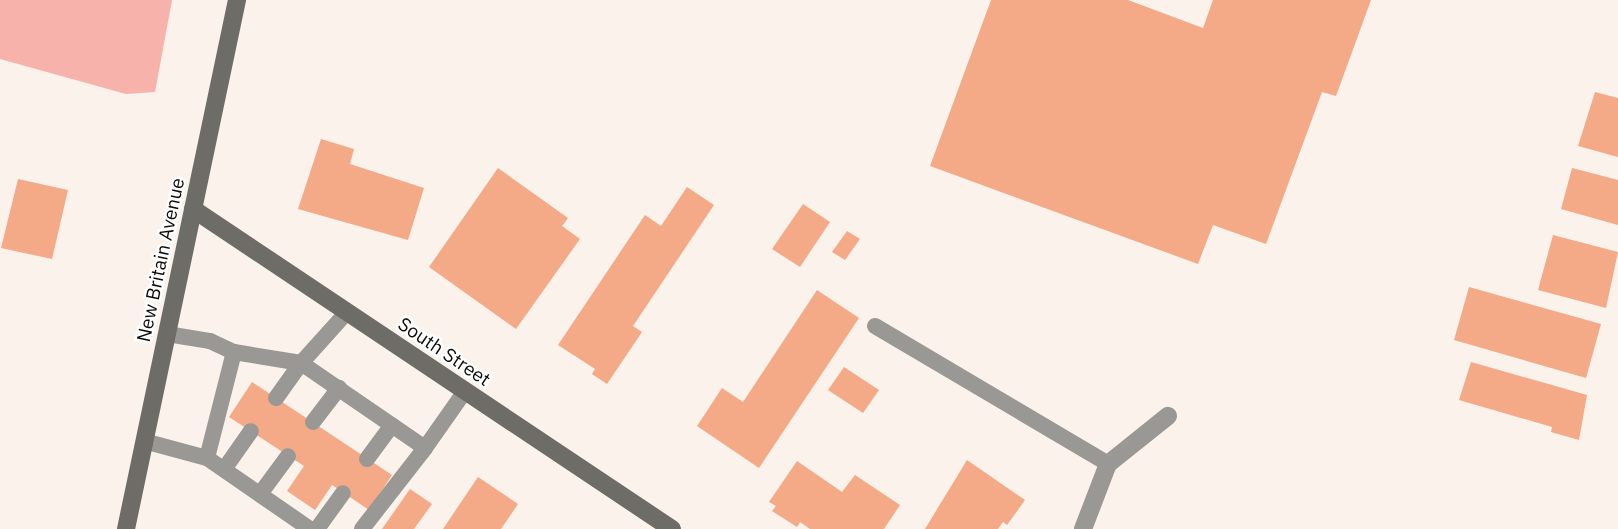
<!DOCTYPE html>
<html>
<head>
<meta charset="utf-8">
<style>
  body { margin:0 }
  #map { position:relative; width:1618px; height:529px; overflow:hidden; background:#faf2eb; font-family:"IBM Plex Sans",sans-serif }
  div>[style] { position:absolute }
  .forest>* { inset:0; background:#f6b2ab }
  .building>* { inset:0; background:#f4a987 }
  .lane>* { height:16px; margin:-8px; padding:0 8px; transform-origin:8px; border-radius:8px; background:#999894 }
  .street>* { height:18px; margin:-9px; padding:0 9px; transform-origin:9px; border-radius:9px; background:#999894 }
  .secondary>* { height:18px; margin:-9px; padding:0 9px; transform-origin:9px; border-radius:9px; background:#6e6c67 }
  span { translate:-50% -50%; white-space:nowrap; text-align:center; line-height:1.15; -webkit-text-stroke:5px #fff; paint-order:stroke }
  .street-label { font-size:19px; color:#0d0b09 }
</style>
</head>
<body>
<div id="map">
  <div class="forest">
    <div style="clip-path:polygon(0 0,172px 0,155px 92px,126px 94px,0 59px)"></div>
  </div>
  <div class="building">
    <div style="clip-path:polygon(991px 0,1128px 0,1203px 28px,1213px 0,1371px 0,1336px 96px,1322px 92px,1266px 244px,1213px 225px,1198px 264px,930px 166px)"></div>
    <div style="clip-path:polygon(1595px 92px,1618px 98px,1618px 157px,1578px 146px)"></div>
    <div style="clip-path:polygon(321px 139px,354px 149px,350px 164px,424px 188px,408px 240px,298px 209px)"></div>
    <div style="clip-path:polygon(498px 168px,568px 218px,562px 226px,580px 239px,516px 329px,429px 267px)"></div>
    <div style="clip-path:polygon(1572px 168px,1618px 180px,1618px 225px,1561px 209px)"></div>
    <div style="clip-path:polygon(18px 179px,68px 190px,52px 259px,1px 248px)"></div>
    <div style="clip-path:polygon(687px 187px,714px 205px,633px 326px,642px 332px,607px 384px,592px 374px,595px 369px,558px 345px,645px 215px,661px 226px)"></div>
    <div style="clip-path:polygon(803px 204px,830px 222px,800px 267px,772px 249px)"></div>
    <div style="clip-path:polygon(847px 231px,860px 239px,845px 260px,832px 252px)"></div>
    <div style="clip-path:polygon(1553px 235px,1618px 252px,1606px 308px,1538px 290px)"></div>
    <div style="clip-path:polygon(1469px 287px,1601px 324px,1586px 378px,1454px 340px)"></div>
    <div style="clip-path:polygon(817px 290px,859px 318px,759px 468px,697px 426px,722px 388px,743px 402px)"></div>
    <div style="clip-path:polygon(1471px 362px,1587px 395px,1579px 440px,1551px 432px,1552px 427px,1459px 400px)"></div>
    <div style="clip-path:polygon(844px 367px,879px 390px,863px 413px,828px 390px)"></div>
    <div style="clip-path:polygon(252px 382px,392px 475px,369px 510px,332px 485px,315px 510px,287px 491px,304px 466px,229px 417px)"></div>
    <div style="clip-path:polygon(967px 460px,1025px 500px,1007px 525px,1003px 522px,998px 529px,925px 529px)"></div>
    <div style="clip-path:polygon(797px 461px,842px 492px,855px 475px,900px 505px,884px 529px,810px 529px,800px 522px,797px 527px,772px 511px,776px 506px,769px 502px)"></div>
    <div style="clip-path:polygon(478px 477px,518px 504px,501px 529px,443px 529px)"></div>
    <div style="clip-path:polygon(410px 489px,432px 504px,414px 529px,382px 529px)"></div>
  </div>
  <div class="lane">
    <div style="left:347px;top:312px;width:69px;rotate:132deg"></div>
    <div style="left:301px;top:363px;width:150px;rotate:34.4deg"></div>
    <div style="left:425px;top:448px;width:70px;rotate:-54.9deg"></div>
    <div style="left:875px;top:326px;width:271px;rotate:30.6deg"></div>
    <div style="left:167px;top:334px;width:44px;rotate:9.2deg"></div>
    <div style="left:210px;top:341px;width:26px;rotate:25deg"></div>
    <div style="left:234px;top:352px;width:109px;rotate:104.3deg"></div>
    <div style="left:234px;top:352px;width:68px;rotate:9.3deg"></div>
    <div style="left:301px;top:363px;width:43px;rotate:125.5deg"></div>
    <div style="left:313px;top:422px;width:43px;rotate:-52.6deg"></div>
    <div style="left:144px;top:441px;width:65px;rotate:15.1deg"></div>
    <div style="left:207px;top:458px;width:125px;rotate:34.6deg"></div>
    <div style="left:367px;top:459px;width:42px;rotate:-53.7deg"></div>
    <div style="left:225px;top:468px;width:45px;rotate:-54.9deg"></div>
    <div style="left:260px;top:494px;width:47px;rotate:-53.6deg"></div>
    <div style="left:317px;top:529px;width:44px;rotate:-54.2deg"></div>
    <div style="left:362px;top:529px;width:103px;rotate:-52.1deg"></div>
  </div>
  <div class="street">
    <div style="left:1083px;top:529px;width:70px;rotate:-69deg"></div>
    <div style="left:1108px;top:464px;width:77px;rotate:-38.7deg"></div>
  </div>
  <div class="secondary">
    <div style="left:193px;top:209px;width:576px;rotate:33.75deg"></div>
    <div style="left:126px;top:529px;width:541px;rotate:-78.15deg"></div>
  </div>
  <div class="street-label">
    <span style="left:161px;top:260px;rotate:-78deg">New Britain Avenue</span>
    <span style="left:444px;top:352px;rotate:34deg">South Street</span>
  </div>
</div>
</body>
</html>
